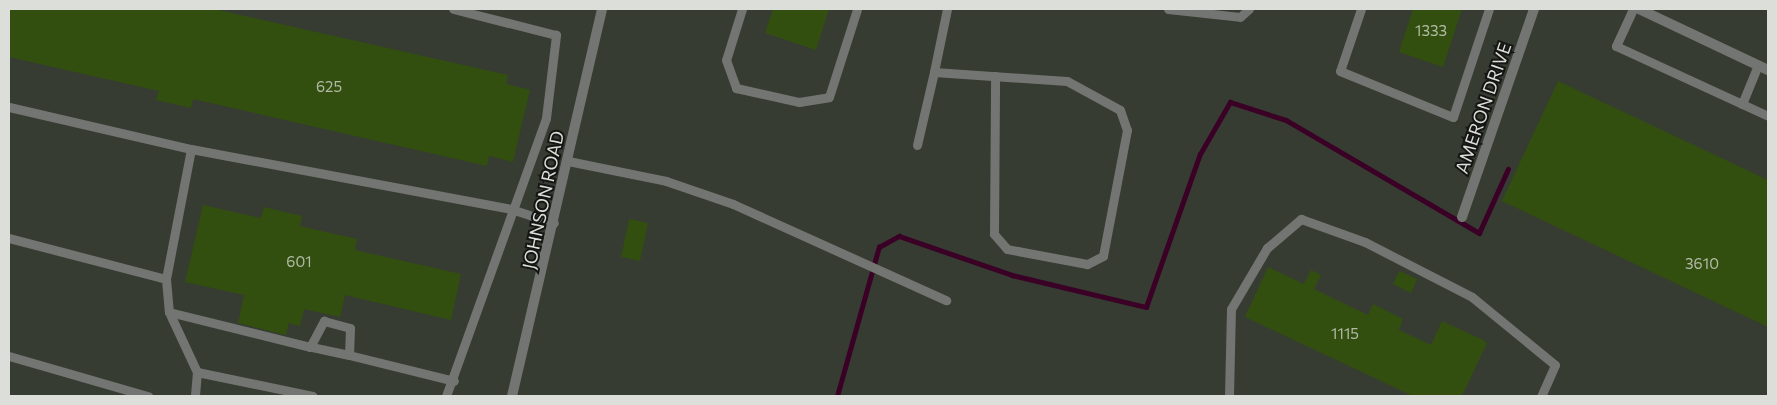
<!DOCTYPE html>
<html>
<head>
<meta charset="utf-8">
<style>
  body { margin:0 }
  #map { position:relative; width:1777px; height:405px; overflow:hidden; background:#2b2f28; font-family:Commissioner,sans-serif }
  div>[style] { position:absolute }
  .built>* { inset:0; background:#363c31 }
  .stream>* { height:4.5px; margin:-2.25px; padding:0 2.25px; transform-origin:2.25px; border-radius:2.25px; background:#3a0026 }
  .building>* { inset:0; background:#324f0f }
  .service>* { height:9px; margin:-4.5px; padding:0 4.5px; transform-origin:4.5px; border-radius:4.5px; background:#737572 }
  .minor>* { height:10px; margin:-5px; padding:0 5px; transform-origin:5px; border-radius:5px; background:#737572 }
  span { translate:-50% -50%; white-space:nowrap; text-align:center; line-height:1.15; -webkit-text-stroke:4px #151613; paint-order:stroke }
  .number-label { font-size:15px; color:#b2baa7 }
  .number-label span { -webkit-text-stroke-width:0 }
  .street-label { font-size:18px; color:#dcdeda }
  .frame { position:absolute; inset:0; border:10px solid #dcdeda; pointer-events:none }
</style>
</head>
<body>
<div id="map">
  <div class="built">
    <div style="clip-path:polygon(9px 9px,1768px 9px,1768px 396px,9px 396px)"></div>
  </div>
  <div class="stream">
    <div style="left:837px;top:396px;width:155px;rotate:-74.3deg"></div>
    <div style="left:879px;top:247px;width:23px;rotate:-29deg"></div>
    <div style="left:899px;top:236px;width:120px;rotate:19deg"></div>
    <div style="left:1012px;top:275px;width:138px;rotate:13.4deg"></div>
    <div style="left:1146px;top:307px;width:162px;rotate:-70.6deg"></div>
    <div style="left:1200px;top:154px;width:60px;rotate:-60deg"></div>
    <div style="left:1230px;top:102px;width:59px;rotate:17.8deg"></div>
    <div style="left:1286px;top:120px;width:224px;rotate:30.3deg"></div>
    <div style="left:1479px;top:233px;width:70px;rotate:-65.6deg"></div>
  </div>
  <div class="building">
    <div style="clip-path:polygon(9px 9px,214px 9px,508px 75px,506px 84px,530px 90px,513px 162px,489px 156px,487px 166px,193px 99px,191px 108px,156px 100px,159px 91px,9px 57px)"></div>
    <div style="clip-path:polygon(773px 9px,829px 9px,816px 50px,765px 33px)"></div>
    <div style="clip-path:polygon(1413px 9px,1462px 9px,1443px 67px,1399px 52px)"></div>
    <div style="clip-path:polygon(1558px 81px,1768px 180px,1768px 327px,1502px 201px)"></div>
    <div style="clip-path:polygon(203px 205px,261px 218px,264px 207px,302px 216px,300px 226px,357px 239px,355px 250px,461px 274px,451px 320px,345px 295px,340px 317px,304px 309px,300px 326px,289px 323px,286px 335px,238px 323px,244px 295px,185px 282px)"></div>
    <div style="clip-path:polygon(629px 219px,648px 223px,640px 261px,621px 257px)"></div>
    <div style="clip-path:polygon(1268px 267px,1304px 284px,1311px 270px,1321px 275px,1314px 289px,1368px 315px,1373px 304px,1403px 319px,1399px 330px,1431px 345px,1442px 321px,1483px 340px,1487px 343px,1462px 396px,1413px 396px,1245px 317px)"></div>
    <div style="clip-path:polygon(1399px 271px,1417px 279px,1411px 293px,1393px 284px)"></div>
  </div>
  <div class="service">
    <div style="left:742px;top:9px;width:53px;rotate:107.4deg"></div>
    <div style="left:726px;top:60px;width:30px;rotate:70deg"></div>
    <div style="left:736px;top:88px;width:65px;rotate:12.5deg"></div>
    <div style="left:799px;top:102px;width:30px;rotate:-9deg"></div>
    <div style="left:829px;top:97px;width:92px;rotate:-72.3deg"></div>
    <div style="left:947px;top:9px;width:64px;rotate:101.7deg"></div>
    <div style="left:934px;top:72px;width:133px;rotate:3.9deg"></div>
    <div style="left:1067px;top:81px;width:60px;rotate:28.7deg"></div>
    <div style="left:1120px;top:110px;width:21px;rotate:71deg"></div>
    <div style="left:1127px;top:130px;width:128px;rotate:100.8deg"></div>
    <div style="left:1103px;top:256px;width:18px;rotate:153deg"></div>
    <div style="left:1087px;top:264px;width:81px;rotate:-169.4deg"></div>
    <div style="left:1007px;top:249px;width:20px;rotate:-131deg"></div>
    <div style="left:994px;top:234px;width:158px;rotate:-89.6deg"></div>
    <div style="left:1168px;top:9px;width:72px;rotate:6.3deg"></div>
    <div style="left:1240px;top:17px;width:12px;rotate:-42deg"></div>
    <div style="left:1361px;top:9px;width:65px;rotate:108.7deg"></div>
    <div style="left:1340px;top:71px;width:122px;rotate:22.2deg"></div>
    <div style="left:1453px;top:117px;width:114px;rotate:-71.6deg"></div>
    <div style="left:1633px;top:9px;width:41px;rotate:114.7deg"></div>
    <div style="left:1616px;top:46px;width:167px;rotate:24.7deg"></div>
    <div style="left:1742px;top:104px;width:42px;rotate:-67.7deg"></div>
    <div style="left:9px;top:107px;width:187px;rotate:13deg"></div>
    <div style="left:191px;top:149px;width:132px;rotate:100.9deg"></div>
    <div style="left:166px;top:279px;width:162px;rotate:-165.4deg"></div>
    <div style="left:917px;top:145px;width:75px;rotate:-76.9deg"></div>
    <div style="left:191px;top:149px;width:326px;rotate:10.6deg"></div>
    <div style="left:511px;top:209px;width:45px;rotate:18deg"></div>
    <div style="left:568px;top:161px;width:100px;rotate:11.5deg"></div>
    <div style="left:666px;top:181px;width:71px;rotate:18.9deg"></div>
    <div style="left:733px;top:204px;width:234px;rotate:24.3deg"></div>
    <div style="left:166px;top:279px;width:33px;rotate:85deg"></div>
    <div style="left:169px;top:312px;width:66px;rotate:65deg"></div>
    <div style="left:197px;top:372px;width:24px;rotate:95deg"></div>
    <div style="left:169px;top:312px;width:145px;rotate:13.9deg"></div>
    <div style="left:310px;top:347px;width:30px;rotate:-62deg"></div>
    <div style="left:324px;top:321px;width:27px;rotate:15deg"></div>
    <div style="left:350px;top:328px;width:27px;rotate:92deg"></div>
    <div style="left:349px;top:355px;width:40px;rotate:-168deg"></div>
    <div style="left:349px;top:355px;width:108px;rotate:13.9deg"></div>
    <div style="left:9px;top:356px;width:145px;rotate:16.1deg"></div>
    <div style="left:197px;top:372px;width:118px;rotate:11.7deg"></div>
    <div style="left:446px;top:396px;width:295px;rotate:-70.2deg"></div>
    <div style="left:546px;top:118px;width:84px;rotate:-83.1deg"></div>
    <div style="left:556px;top:35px;width:106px;rotate:-165.8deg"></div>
    <div style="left:1229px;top:396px;width:87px;rotate:-88.7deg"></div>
    <div style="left:1231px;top:309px;width:71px;rotate:-59.5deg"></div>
    <div style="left:1267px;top:248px;width:45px;rotate:-40.5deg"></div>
    <div style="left:1301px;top:219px;width:68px;rotate:19.8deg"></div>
    <div style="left:1365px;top:242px;width:120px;rotate:27.2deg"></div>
    <div style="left:1472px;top:297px;width:107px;rotate:39.3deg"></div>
    <div style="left:1555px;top:365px;width:34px;rotate:114deg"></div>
  </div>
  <div class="minor">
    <div style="left:1639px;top:9px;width:143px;rotate:25.3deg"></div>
    <div style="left:1462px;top:217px;width:220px;rotate:-70.9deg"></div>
    <div style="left:512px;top:396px;width:397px;rotate:-76.9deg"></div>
  </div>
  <div class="number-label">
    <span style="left:1431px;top:31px">1333</span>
    <span style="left:329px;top:87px">625</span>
    <span style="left:299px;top:262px">601</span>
    <span style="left:1702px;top:264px">3610</span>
    <span style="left:1345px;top:334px">1115</span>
  </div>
  <div class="street-label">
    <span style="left:1483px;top:108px;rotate:-71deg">AMERON DRIVE</span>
    <span style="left:543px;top:200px;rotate:-78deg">JOHNSON ROAD</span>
  </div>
  <div class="frame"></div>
</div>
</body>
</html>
